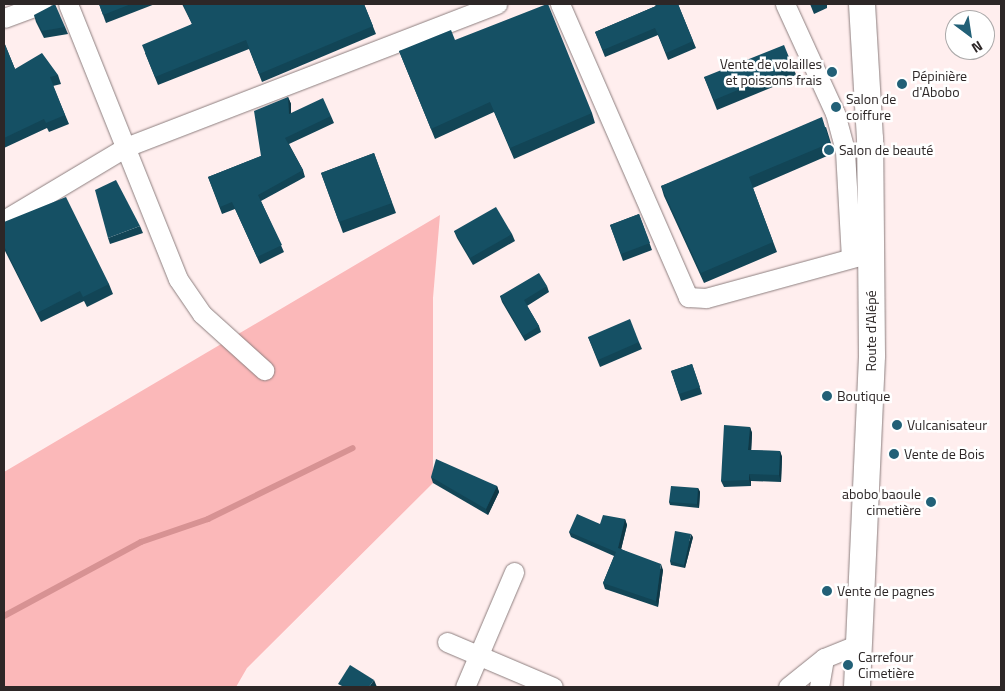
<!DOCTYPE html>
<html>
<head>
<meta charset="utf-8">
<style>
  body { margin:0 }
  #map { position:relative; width:1005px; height:691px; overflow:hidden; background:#fee; font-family:"Titillium Web",sans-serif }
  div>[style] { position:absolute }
  .green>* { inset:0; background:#fbb8b9 }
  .stream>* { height:6px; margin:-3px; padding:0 3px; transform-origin:3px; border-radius:3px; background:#d79293 }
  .roads { filter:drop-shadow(0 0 1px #8d7f7f) drop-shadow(0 0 1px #8d7f7f) }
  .street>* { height:19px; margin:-9.5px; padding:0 9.5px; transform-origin:9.5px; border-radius:9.5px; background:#fff }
  .secondary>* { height:26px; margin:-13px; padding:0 13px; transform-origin:13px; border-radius:13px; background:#fff }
  .wall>* { inset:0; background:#124556 }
  .shaded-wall>* { inset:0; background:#0f3846 }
  .building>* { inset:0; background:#155064 }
  .dots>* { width:14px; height:14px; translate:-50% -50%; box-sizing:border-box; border:2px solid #fff; border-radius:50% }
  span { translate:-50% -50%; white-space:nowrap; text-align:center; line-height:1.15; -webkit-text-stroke:5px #fff; paint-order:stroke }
  .poi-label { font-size:14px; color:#2d2727 }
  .right { translate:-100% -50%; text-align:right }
  .left { translate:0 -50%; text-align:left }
  .street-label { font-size:14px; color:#2d2727 }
  .frame { position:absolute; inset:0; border:5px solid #2d2727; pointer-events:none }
  .north { position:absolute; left:945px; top:10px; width:50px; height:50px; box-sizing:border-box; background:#fff; border:1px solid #aba9a9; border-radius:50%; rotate:149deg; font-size:14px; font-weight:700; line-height:20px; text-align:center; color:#2d2727 }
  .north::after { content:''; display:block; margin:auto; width:18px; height:22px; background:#226077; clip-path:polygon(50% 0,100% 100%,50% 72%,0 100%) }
</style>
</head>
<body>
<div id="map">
  <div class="green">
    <div style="clip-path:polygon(440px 215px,433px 298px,433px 483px,247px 668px,236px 687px,4px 687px,4px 472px)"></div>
  </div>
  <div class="stream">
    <div style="left:4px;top:616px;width:156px;rotate:-28.4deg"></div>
    <div style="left:141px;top:542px;width:71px;rotate:-18.9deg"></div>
    <div style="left:208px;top:519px;width:161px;rotate:-26.1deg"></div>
  </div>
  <div class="roads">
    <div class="street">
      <div style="left:68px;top:4px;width:296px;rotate:68.2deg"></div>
      <div style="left:178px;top:279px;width:42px;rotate:55.6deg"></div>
      <div style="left:202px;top:314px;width:84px;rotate:42.1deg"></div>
      <div style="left:560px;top:4px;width:320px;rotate:66.4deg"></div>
      <div style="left:688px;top:297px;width:18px;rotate:3deg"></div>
      <div style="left:706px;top:298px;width:171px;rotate:-15.3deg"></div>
      <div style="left:785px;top:4px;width:120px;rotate:65.4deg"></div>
      <div style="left:835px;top:113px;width:39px;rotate:75deg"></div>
      <div style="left:845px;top:151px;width:106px;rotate:86.8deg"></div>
      <div style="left:4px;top:18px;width:40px;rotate:-20.2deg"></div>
      <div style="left:4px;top:220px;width:142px;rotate:-30.9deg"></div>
      <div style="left:126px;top:147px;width:398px;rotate:-21.1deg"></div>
      <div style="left:447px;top:642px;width:115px;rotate:23deg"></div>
      <div style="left:465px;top:687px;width:125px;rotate:-66.9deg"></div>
      <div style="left:788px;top:687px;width:46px;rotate:-38.9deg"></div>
      <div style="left:824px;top:658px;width:40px;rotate:-22deg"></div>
      <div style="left:819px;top:687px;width:29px;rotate:-80deg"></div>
    </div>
    <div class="secondary">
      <div style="left:857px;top:687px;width:332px;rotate:-87.4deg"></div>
      <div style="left:872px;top:355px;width:216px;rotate:-90.5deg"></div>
      <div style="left:870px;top:139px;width:135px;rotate:-93.4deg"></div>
    </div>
  </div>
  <div class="wall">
    <div style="clip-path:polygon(99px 4px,155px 4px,106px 23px)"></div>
    <div style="clip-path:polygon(182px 4px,364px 4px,376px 34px,262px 82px,249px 49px,158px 85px,145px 53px,192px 24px)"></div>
    <div style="clip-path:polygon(654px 4px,678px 4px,696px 48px,668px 60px,658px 35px,605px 57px,595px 32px,656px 6px)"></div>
    <div style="clip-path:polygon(810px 4px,827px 4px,827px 8px,814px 14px)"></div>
    <div style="clip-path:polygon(34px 15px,65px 27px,68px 34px,44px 38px,36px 22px)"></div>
    <div style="clip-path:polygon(455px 40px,592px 113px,595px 123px,514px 159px,494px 112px,435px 139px,399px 51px)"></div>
    <div style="clip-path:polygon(4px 42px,15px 69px,58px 75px,61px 84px,53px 86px,69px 124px,49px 132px,47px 128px,4px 148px)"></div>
    <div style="clip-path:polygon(793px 67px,797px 77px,717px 110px,704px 77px)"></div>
    <div style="clip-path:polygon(288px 97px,291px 104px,291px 113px,331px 116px,334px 123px,289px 144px,303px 170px,305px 177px,261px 201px,284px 252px,260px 264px,235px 209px,222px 214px,208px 177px,261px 156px)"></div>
    <div style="clip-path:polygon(826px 127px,834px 153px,753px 188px,777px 252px,704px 283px,664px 196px,661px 186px)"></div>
    <div style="clip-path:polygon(374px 153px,396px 213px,343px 233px,321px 173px)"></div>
    <div style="clip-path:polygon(639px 214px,652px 250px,623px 261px,610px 225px)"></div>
    <div style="clip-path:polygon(4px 222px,109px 284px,113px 294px,87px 307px,84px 301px,41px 322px,4px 249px)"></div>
    <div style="clip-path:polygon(140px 226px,143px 233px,110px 244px,108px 238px)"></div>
    <div style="clip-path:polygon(454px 231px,512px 234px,515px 241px,473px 265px,457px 238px)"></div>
    <div style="clip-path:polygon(547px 286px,549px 292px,527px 306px,539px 326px,541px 332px,525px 341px,502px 302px,500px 296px)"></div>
    <div style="clip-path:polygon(588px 337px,639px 342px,642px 349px,600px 367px)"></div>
    <div style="clip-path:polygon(692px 364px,702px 394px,681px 401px,671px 371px)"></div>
    <div style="clip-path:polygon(750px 427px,752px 433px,751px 450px,780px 451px,782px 457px,781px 482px,751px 481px,751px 486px,724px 487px,721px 481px)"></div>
    <div style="clip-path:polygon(431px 477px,497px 486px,499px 492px,488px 515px,433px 483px)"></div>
    <div style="clip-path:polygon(698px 488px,700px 492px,699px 508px,670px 505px,669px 502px)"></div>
    <div style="clip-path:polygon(625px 519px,627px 525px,621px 549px,663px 570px,658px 607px,605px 589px,603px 583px,614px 556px,571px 537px,569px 532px,600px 524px)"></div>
    <div style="clip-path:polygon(693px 537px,685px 568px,671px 565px,670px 561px)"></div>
  </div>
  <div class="shaded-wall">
    <div style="clip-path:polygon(288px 97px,291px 104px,291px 121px,289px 114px)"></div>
    <div style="clip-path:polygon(750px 427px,752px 433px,751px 456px,748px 450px)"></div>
    <div style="clip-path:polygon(780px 451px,782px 457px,781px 482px,779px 475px)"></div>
    <div style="clip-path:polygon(749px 474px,751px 481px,751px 486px,749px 480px)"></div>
    <div style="clip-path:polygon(497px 486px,499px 492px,488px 515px,486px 509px)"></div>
    <div style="clip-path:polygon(698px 488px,700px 492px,699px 508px,697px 504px)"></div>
    <div style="clip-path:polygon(625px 519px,627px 525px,620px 554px,618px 548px)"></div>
    <div style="clip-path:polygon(691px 534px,693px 537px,685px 568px,684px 565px)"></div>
    <div style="clip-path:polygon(661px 564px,663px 570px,658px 607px,656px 601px)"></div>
    <div style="clip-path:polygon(374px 680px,377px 687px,369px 687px)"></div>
  </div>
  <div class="building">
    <div style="clip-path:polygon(55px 4px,65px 27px,42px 31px,34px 15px)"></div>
    <div style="clip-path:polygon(99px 4px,131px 4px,103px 15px)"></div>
    <div style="clip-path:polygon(183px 4px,364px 4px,373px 26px,259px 74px,246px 40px,155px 77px,142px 45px,192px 24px)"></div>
    <div style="clip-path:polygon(547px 4px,548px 4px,592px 113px,510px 148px,490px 102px,431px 129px,399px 51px,451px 30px,455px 40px)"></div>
    <div style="clip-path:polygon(655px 4px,678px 4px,693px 41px,666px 53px,655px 28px,603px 50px,595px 32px,656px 6px)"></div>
    <div style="clip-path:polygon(4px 42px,15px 69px,42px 53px,58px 75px,50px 77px,65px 115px,46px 123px,44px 119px,4px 138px)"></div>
    <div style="clip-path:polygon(784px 45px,793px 67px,714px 100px,704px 77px)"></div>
    <div style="clip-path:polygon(288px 97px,289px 114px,323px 98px,331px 116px,285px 138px,303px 170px,258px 195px,282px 245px,257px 257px,232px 202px,220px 207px,208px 177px,261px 156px,254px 111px)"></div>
    <div style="clip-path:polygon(822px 117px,830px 143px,749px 177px,773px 242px,701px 273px,661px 186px)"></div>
    <div style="clip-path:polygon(374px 153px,392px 203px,339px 222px,321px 173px)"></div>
    <div style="clip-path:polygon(116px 180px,140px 226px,108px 238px,95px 190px)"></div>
    <div style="clip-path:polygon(66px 197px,109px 284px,83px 297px,80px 291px,37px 313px,4px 246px,4px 222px)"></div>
    <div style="clip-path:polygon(496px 207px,512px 234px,470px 258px,454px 231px)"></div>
    <div style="clip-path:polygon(639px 214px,650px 243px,621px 254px,610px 225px)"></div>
    <div style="clip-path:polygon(539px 273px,547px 286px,524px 300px,539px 326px,523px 336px,500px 296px)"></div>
    <div style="clip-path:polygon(630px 319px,639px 342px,598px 360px,588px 337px)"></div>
    <div style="clip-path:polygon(692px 364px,700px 387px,679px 394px,671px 371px)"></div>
    <div style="clip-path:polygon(724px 425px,750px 427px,748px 450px,780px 451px,779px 475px,749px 474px,749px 480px,721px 481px)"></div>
    <div style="clip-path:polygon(436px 459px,497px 486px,486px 509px,431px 477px)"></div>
    <div style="clip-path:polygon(671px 486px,698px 488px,697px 504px,669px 502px)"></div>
    <div style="clip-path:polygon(577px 514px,600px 524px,603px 515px,625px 519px,618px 548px,661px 564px,656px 601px,603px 583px,616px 552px,569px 532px)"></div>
    <div style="clip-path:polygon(675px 531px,691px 534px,684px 565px,670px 561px)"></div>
    <div style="clip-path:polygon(350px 665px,374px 680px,369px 687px,344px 687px,338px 684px)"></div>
  </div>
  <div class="dots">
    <div style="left:832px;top:72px;background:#226077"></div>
    <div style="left:902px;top:84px;background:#226077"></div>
    <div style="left:836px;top:107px;background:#226077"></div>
    <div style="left:829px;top:150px;background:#226077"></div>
    <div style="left:827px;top:396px;background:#226077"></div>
    <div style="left:897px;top:425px;background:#226077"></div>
    <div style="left:894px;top:454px;background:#226077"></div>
    <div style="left:931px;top:502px;background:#226077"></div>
    <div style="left:827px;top:591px;background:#226077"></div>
    <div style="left:848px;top:665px;background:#226077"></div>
  </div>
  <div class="poi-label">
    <span class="right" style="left:822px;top:72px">Vente de volailles<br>et poissons frais</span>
    <span class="left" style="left:912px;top:84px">Pépinière<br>d'Abobo</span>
    <span class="left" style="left:846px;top:107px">Salon de<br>coiffure</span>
    <span class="left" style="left:839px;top:150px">Salon de beauté</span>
    <span class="left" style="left:837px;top:396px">Boutique</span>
    <span class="left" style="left:907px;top:425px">Vulcanisateur</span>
    <span class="left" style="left:904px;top:454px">Vente de Bois</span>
    <span class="right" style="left:921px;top:502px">abobo baoule<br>cimetière</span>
    <span class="left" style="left:837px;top:591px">Vente de pagnes</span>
    <span class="left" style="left:858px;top:665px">Carrefour<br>Cimetière</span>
  </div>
  <div class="street-label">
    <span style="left:871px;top:331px;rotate:-90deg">Route d'Alépé</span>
  </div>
  <div class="frame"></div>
  <div class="north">N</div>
</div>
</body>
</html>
